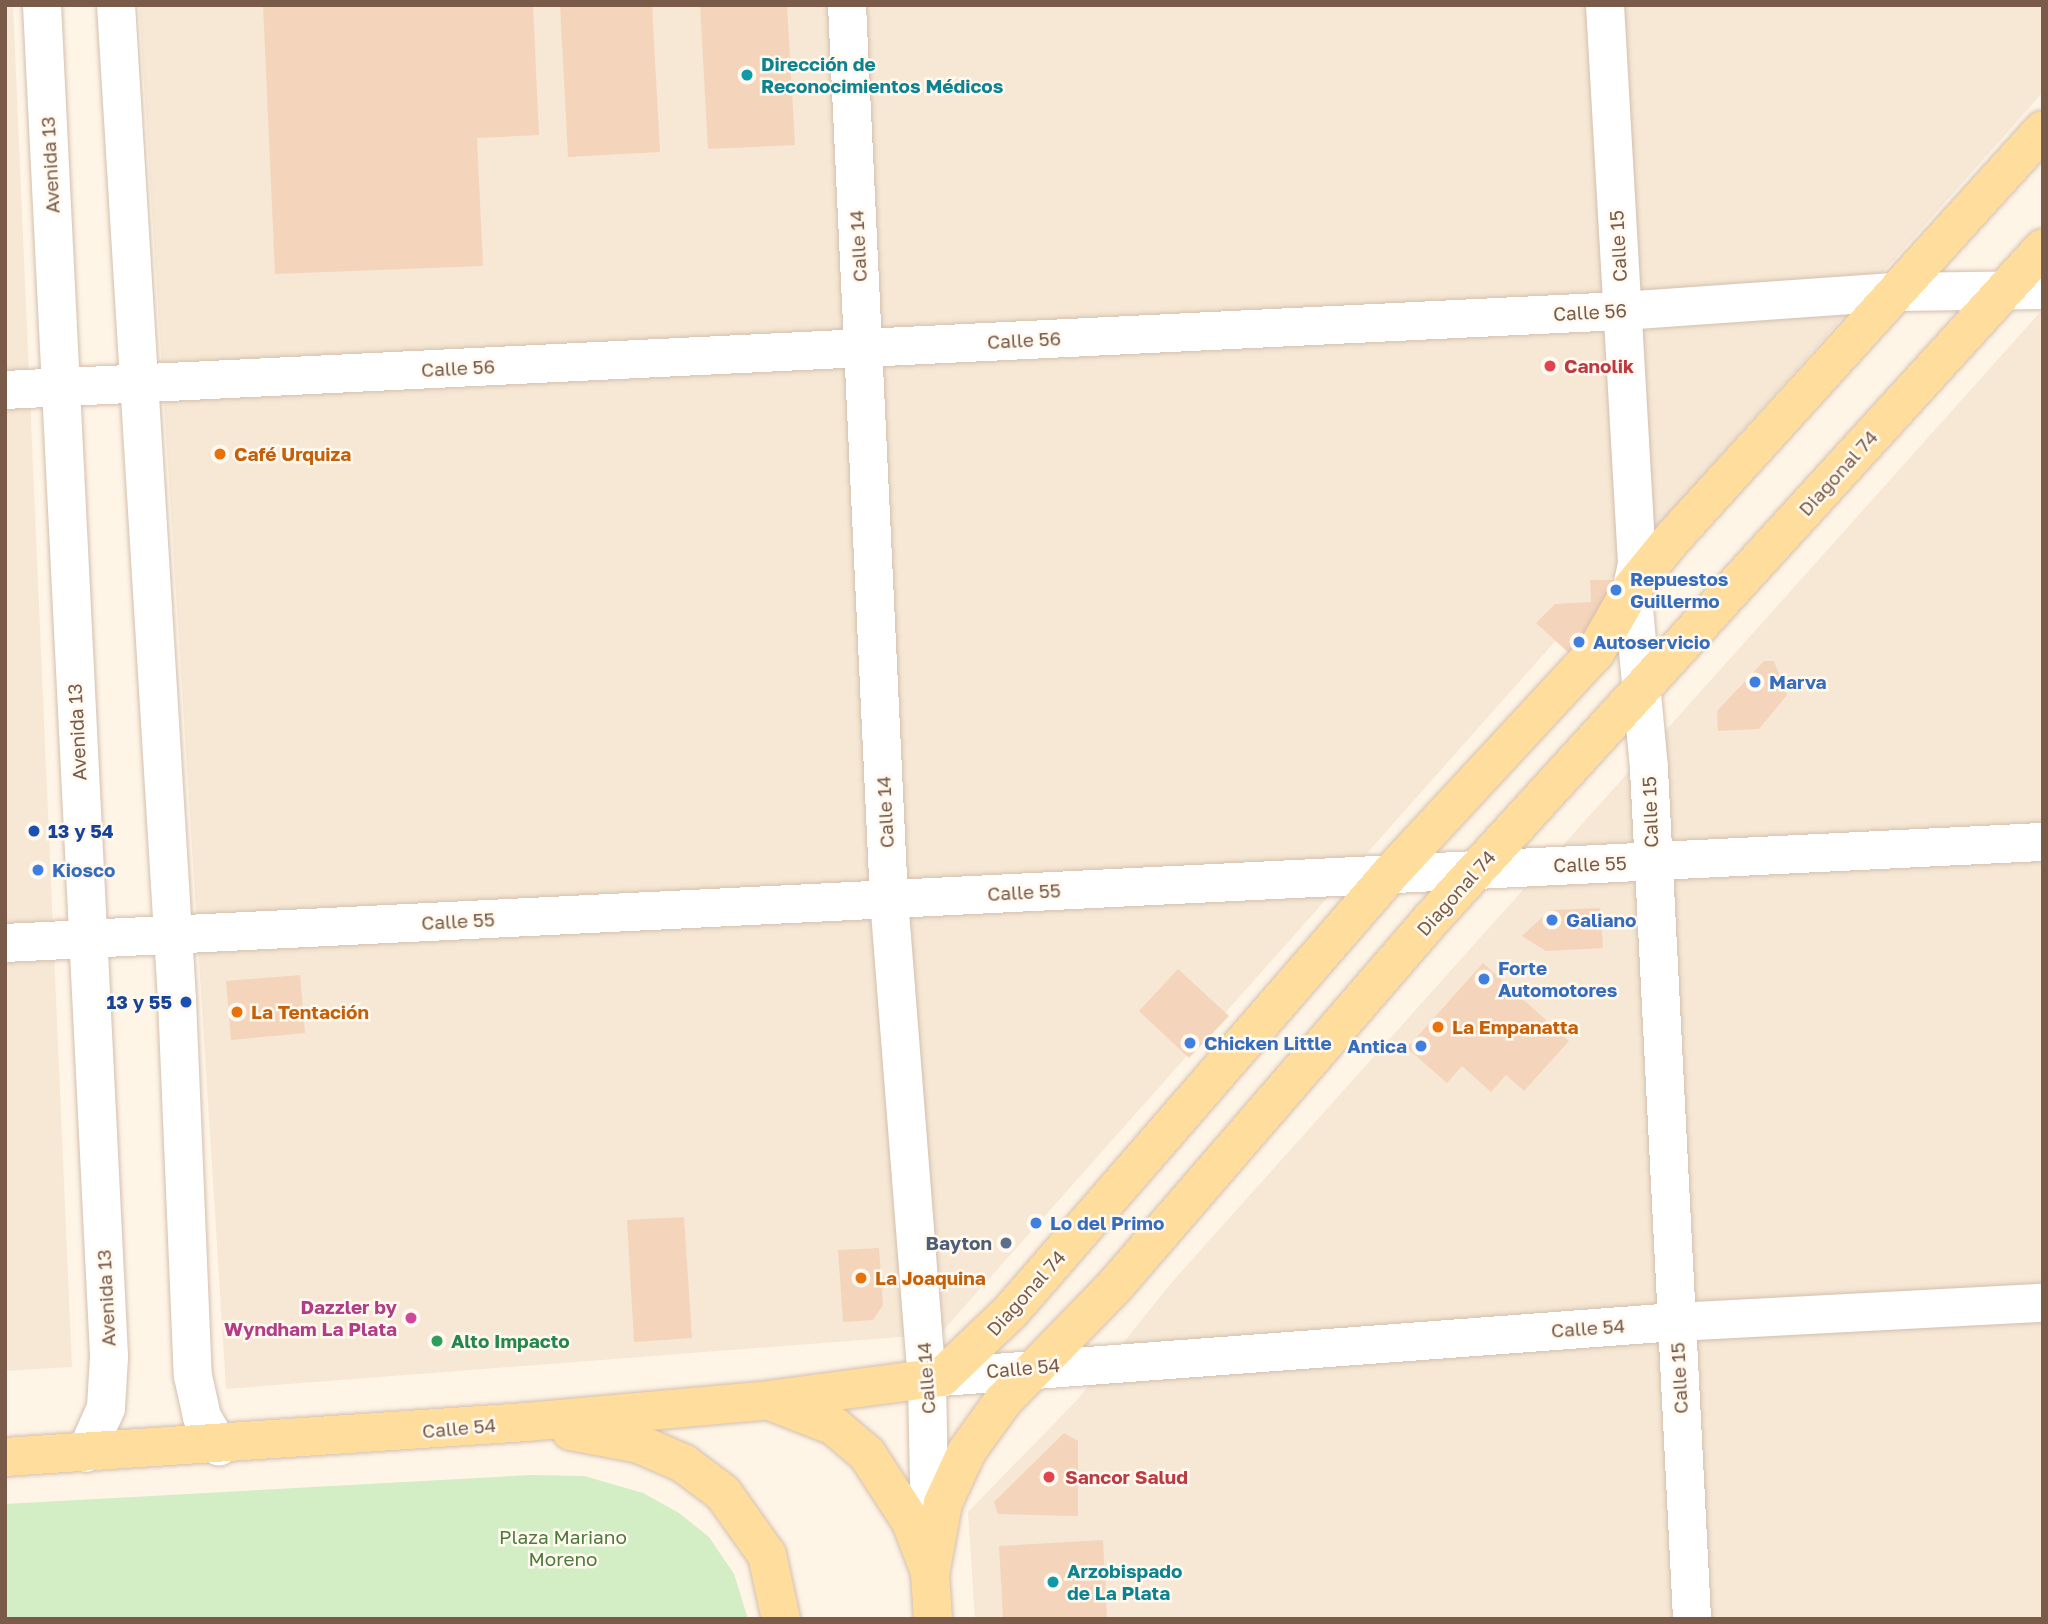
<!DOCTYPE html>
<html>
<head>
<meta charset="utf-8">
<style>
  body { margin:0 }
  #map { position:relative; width:2048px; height:1624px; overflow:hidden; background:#fef5e7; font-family:"Golos Text",sans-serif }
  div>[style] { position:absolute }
  .residential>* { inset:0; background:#f6e8d5 }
  .green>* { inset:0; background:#d3edc4 }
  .building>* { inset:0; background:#f5d4bc }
  .roads { filter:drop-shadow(0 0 2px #d4bfae) drop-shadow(0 0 2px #d4bfae) }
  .minor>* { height:38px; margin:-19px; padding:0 19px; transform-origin:19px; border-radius:19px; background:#fff }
  .secondary>* { height:38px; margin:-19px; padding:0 19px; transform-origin:19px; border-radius:19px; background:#fff }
  .primary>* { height:38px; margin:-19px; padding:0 19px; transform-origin:19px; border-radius:19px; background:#ffdd9d }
  .dots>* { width:19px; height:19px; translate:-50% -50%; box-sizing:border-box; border:4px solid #fff9ef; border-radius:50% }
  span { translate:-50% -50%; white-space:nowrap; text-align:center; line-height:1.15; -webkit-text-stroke:5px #fff9ef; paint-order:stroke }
  .culture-label { font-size:19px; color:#0d838f; font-weight:700 }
  .left { translate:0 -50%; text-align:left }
  .street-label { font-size:19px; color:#7a5b49 }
  .health-label { font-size:19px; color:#be3a42; font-weight:700 }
  .food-label { font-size:19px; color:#c56008; font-weight:700 }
  .shop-label { font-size:19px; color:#366cbe; font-weight:700 }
  .right { translate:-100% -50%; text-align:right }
  .transit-label { font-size:19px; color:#164399; font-weight:700 }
  .service-label { font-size:19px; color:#4e5e75; font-weight:700 }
  .hotel-label { font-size:19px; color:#b23c85; font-weight:700 }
  .leisure-label { font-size:19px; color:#27864d; font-weight:700 }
  .park-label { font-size:19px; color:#4d7a3d }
  .frame { position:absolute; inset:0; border:7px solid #7a5b49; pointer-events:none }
</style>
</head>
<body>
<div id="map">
  <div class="residential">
    <div style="clip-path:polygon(5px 5px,13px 5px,72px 1367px,5px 1371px)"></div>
    <div style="clip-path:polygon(139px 5px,2043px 5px,2043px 92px,940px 1334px,226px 1389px)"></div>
    <div style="clip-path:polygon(2043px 309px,2043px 1619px,975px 1619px,968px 1512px,1077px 1400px,1172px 1282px)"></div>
  </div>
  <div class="green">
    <div style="clip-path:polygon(532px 1475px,584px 1476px,643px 1493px,679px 1513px,709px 1537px,734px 1574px,748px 1619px,5px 1619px,5px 1504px)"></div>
  </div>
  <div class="building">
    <div style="clip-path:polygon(263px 5px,533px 5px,539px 135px,477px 138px,483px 266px,275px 274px)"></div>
    <div style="clip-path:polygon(560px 5px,652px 5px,660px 152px,568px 157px)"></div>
    <div style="clip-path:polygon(700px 5px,787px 5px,795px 145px,708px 149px)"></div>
    <div style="clip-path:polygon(1590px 580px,1624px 580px,1571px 655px,1536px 623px,1555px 604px,1591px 602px)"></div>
    <div style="clip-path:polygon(1764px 661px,1774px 661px,1787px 695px,1759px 729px,1718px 731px,1717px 711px)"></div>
    <div style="clip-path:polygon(1600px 908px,1603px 948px,1546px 951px,1522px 936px,1550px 910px)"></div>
    <div style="clip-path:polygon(1483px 963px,1569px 1041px,1524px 1091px,1506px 1075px,1491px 1092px,1462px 1066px,1447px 1083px,1407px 1048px)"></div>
    <div style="clip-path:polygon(1178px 969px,1229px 1016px,1189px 1058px,1139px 1011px)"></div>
    <div style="clip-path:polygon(300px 975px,305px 1033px,231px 1040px,226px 981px)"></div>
    <div style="clip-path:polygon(684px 1217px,692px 1338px,634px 1342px,627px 1220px)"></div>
    <div style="clip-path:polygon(879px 1248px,883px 1305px,873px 1320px,843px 1322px,838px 1250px)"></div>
    <div style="clip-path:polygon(1064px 1433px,1078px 1441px,1078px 1516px,998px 1514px,994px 1502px)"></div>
    <div style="clip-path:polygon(1103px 1540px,1107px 1619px,1003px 1619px,999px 1546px)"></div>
  </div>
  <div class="roads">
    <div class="minor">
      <div style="left:847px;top:5px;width:895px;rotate:87.31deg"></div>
      <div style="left:889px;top:899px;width:482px;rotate:85.5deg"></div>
      <div style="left:927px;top:1380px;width:160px;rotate:88.9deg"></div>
      <div style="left:1605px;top:5px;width:560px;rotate:86.72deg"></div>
      <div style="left:1637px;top:564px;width:25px;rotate:102deg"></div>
      <div style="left:1632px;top:588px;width:182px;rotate:84.6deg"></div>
      <div style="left:1649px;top:769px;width:851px;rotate:87.1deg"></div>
      <div style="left:5px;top:390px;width:1619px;rotate:-2.8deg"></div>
      <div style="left:1622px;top:311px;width:276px;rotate:-4deg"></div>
      <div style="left:1897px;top:292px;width:146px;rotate:-0.8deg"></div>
      <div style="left:5px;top:943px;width:2041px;rotate:-2.84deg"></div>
      <div style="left:942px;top:1377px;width:736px;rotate:-4.29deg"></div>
      <div style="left:1676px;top:1322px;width:367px;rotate:-3deg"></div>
    </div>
    <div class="secondary">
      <div style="left:42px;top:5px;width:1354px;rotate:87.16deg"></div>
      <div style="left:109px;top:1357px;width:51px;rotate:93.4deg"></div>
      <div style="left:106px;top:1408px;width:49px;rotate:114deg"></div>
      <div style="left:116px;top:5px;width:997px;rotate:86.49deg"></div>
      <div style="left:177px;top:1000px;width:376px;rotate:87.6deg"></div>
      <div style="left:193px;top:1376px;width:42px;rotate:77.6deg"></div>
      <div style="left:202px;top:1417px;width:34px;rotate:60deg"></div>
    </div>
    <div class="primary">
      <div style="left:775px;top:1403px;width:63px;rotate:21.3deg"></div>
      <div style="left:834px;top:1426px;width:43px;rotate:40.3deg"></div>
      <div style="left:867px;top:1454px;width:81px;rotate:57.1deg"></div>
      <div style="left:911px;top:1522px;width:53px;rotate:69.2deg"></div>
      <div style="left:571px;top:1431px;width:69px;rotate:10.8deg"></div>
      <div style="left:639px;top:1444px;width:48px;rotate:23.4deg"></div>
      <div style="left:683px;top:1463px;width:50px;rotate:36.9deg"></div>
      <div style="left:723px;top:1493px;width:76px;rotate:54.6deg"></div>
      <div style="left:767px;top:1555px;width:66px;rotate:77.7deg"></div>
      <div style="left:5px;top:1457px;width:522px;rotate:-3.84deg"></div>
      <div style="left:526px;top:1422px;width:236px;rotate:-5.1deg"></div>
      <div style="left:761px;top:1401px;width:183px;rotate:-7.6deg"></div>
      <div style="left:942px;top:1377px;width:95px;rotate:-43.7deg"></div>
      <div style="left:1011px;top:1311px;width:578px;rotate:-49.07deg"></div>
      <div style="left:1390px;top:874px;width:301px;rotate:-47.2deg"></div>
      <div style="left:1595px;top:653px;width:75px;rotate:-60.4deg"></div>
      <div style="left:1632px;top:588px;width:63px;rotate:-50.8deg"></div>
      <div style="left:1672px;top:539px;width:552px;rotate:-47.79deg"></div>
      <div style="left:933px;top:1619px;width:45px;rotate:-93.8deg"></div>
      <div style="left:930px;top:1574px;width:72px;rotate:-79.6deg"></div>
      <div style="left:943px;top:1503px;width:57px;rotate:-65.2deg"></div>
      <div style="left:967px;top:1451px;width:62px;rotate:-54.2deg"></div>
      <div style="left:1003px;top:1401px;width:159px;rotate:-45.8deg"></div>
      <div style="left:1114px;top:1287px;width:481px;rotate:-49.2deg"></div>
      <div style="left:1428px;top:923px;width:913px;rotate:-47.66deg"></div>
    </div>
  </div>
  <div class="dots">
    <div style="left:747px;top:75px;background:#0f9aa8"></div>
    <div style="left:1550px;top:366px;background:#e0444e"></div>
    <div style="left:220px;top:454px;background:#e8710a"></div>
    <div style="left:1616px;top:590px;background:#3f7fe0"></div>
    <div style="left:1579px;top:642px;background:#3f7fe0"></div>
    <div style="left:1755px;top:682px;background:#3f7fe0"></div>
    <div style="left:34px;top:831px;background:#1a4fb4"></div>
    <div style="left:38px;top:870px;background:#3f7fe0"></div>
    <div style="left:1552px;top:920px;background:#3f7fe0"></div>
    <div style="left:1484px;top:979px;background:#3f7fe0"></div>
    <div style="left:186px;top:1002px;background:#1a4fb4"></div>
    <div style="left:237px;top:1012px;background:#e8710a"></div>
    <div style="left:1438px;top:1027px;background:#e8710a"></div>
    <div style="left:1190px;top:1043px;background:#3f7fe0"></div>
    <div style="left:1421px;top:1046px;background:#3f7fe0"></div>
    <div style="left:1036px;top:1223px;background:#3f7fe0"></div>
    <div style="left:1006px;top:1243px;background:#5c6f8a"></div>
    <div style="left:861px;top:1278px;background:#e8710a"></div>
    <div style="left:411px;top:1318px;background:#d1479c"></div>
    <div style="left:437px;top:1341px;background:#2e9e5b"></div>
    <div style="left:1049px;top:1477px;background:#e0444e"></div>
    <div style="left:1053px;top:1582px;background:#0f9aa8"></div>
  </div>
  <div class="culture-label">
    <span class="left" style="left:761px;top:75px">Dirección de<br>Reconocimientos Médicos</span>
    <span class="left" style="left:1067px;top:1582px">Arzobispado<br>de La Plata</span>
  </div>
  <div class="street-label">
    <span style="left:50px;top:165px;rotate:-93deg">Avenida 13</span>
    <span style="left:858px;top:246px;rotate:-93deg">Calle 14</span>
    <span style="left:1618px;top:246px;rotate:-93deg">Calle 15</span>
    <span style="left:1590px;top:312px;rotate:-3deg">Calle 56</span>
    <span style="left:1024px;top:340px;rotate:-3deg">Calle 56</span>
    <span style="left:458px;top:368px;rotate:-3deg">Calle 56</span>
    <span style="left:1838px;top:473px;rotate:-48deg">Diagonal 74</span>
    <span style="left:77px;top:732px;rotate:-93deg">Avenida 13</span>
    <span style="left:885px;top:812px;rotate:-93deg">Calle 14</span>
    <span style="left:1650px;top:812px;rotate:-92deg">Calle 15</span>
    <span style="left:1590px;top:864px;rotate:-2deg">Calle 55</span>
    <span style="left:1024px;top:892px;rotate:-3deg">Calle 55</span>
    <span style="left:1456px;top:893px;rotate:-48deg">Diagonal 74</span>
    <span style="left:458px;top:921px;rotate:-3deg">Calle 55</span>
    <span style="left:1026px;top:1293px;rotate:-48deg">Diagonal 74</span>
    <span style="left:106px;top:1298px;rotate:-93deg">Avenida 13</span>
    <span style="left:1588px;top:1328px;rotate:-4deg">Calle 54</span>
    <span style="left:1023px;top:1368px;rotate:-5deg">Calle 54</span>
    <span style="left:926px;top:1378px;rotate:-94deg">Calle 14</span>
    <span style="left:1679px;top:1378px;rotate:-93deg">Calle 15</span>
    <span style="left:459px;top:1428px;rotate:-5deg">Calle 54</span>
  </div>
  <div class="health-label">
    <span class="left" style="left:1564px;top:366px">Canolik</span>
    <span class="left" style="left:1065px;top:1477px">Sancor Salud</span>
  </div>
  <div class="food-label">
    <span class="left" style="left:234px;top:454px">Café Urquiza</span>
    <span class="left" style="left:251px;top:1012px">La Tentación</span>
    <span class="left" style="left:1452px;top:1027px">La Empanatta</span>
    <span class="left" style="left:875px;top:1278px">La Joaquina</span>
  </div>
  <div class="shop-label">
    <span class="left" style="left:1630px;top:590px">Repuestos<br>Guillermo</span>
    <span class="left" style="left:1593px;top:642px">Autoservicio</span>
    <span class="left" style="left:1769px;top:682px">Marva</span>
    <span class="left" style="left:52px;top:870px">Kiosco</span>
    <span class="left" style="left:1566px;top:920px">Galiano</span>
    <span class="left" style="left:1498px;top:979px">Forte<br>Automotores</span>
    <span class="left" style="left:1204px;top:1043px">Chicken Little</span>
    <span class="right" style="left:1407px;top:1046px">Antica</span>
    <span class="left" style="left:1050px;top:1223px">Lo del Primo</span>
  </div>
  <div class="transit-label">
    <span class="left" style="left:48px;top:831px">13 y 54</span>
    <span class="right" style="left:172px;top:1002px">13 y 55</span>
  </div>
  <div class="service-label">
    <span class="right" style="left:992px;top:1243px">Bayton</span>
  </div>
  <div class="hotel-label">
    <span class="right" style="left:397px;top:1318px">Dazzler by<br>Wyndham La Plata</span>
  </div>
  <div class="leisure-label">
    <span class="left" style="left:451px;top:1341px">Alto Impacto</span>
  </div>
  <div class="park-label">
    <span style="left:563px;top:1548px">Plaza Mariano<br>Moreno</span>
  </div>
  <div class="frame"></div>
</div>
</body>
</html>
